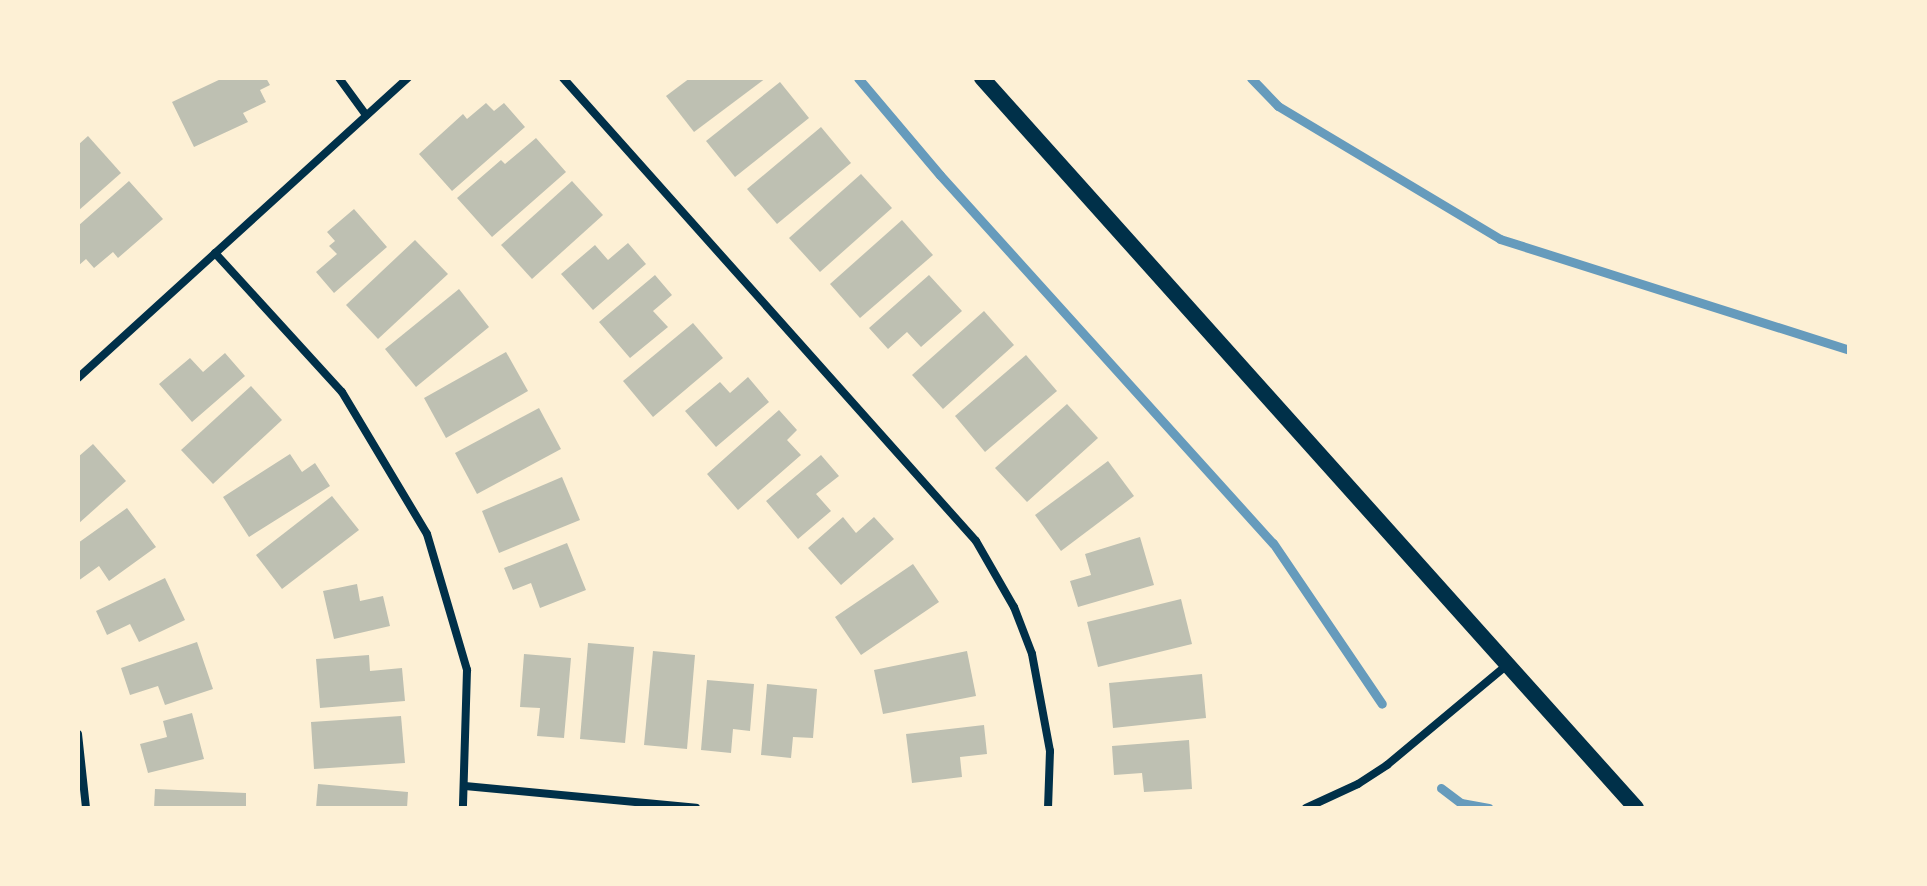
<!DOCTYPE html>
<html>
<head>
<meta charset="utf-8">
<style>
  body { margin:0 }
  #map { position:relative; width:1927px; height:886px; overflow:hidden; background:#fdf0d5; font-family:Raleway,sans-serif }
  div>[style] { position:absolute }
  .stream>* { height:9px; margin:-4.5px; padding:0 4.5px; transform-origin:4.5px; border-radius:4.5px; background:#669bbc }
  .building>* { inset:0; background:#bec0b2 }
  .minor>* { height:8px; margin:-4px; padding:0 4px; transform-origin:4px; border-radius:4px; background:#003049 }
  .secondary>* { height:16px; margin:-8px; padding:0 8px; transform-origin:8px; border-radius:8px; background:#003049 }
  span { translate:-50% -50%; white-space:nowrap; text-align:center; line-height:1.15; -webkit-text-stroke:8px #fdf0d5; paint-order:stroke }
  .frame { position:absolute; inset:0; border:80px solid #fdf0d5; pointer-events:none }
</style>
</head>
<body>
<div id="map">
  <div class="stream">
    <div style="left:858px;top:78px;width:127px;rotate:49.8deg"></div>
    <div style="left:940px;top:175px;width:496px;rotate:47.9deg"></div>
    <div style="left:1273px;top:543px;width:194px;rotate:55.9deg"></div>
    <div style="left:1251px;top:78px;width:39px;rotate:46deg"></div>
    <div style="left:1278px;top:106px;width:259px;rotate:30.9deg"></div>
    <div style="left:1500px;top:239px;width:366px;rotate:17.6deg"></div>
    <div style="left:1441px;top:788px;width:25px;rotate:37deg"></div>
    <div style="left:1461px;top:803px;width:28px;rotate:10deg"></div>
  </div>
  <div class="building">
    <div style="clip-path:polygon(223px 78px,266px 78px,270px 85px,260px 90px,266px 102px,243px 113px,248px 122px,194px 147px,172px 102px)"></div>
    <div style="clip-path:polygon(690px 78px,766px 78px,694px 132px,666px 96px)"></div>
    <div style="clip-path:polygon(780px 82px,809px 118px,735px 177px,706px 141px)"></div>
    <div style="clip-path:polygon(486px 103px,494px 111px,504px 103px,525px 127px,452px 191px,419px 154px,463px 114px,467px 119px)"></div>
    <div style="clip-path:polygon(821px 127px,851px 163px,777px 224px,747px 189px)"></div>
    <div style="clip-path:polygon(88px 136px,121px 173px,78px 211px,78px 145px)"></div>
    <div style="clip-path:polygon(536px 138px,566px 172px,492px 237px,457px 198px,501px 160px,505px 164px)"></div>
    <div style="clip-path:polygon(861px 174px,892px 208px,820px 272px,789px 238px)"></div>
    <div style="clip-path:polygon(129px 181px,163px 219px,118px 258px,113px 252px,94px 268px,86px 259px,78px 266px,78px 226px)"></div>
    <div style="clip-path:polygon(572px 181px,603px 215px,532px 279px,501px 245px)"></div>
    <div style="clip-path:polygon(354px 209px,387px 247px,334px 293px,316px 272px,337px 254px,329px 246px,335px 241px,327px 232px)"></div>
    <div style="clip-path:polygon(902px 220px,933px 255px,860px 318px,830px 284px)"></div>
    <div style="clip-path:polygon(415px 240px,448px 274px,378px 339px,346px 305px)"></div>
    <div style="clip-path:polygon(628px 243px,646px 264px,593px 310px,561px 274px,595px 245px,608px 260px)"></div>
    <div style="clip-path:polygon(655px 275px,672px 295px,653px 311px,668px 327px,630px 358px,599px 322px)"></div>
    <div style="clip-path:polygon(929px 275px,962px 311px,921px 347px,907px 332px,888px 349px,869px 328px)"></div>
    <div style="clip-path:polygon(459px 289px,489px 327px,416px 387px,385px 349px)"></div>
    <div style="clip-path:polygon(984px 311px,1014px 345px,943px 409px,912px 375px)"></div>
    <div style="clip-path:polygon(693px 323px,723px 358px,653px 417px,623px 381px)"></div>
    <div style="clip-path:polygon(506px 352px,528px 391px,446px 438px,424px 398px)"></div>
    <div style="clip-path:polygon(225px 353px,245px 376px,192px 422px,159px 384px,190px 358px,203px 372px)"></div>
    <div style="clip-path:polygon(1026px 355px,1057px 391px,985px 452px,955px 416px)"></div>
    <div style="clip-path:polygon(748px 377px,769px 402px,716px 447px,685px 411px,720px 382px,730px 393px)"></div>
    <div style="clip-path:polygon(251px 386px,282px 420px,213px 484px,181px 450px)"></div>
    <div style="clip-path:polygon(1067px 404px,1098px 438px,1027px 502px,995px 468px)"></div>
    <div style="clip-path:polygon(539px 408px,561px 449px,477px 494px,455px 453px)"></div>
    <div style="clip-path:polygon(779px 410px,797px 430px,787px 440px,801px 455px,738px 510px,707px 474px)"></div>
    <div style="clip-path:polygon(93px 444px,126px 481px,78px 524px,78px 457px)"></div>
    <div style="clip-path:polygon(290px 454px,302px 472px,315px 463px,330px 486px,249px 537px,223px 497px)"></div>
    <div style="clip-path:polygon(821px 455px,839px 476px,816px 494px,831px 511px,798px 539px,766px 501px)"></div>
    <div style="clip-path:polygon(1108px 461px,1134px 496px,1061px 551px,1035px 515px)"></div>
    <div style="clip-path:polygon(562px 477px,580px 520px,499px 553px,482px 511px)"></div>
    <div style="clip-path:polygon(332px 496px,359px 530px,282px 589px,256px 555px)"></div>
    <div style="clip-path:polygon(127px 508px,156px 547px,109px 581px,99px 566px,78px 581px,78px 543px)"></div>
    <div style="clip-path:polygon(843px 517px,856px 533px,874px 517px,894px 539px,841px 585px,808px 548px)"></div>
    <div style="clip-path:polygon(1140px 537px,1154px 585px,1078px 607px,1070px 581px,1091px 575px,1085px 554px)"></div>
    <div style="clip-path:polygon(567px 543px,586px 590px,540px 608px,531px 583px,513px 590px,504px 568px)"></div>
    <div style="clip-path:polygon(913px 564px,939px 602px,861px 655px,835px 617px)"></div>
    <div style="clip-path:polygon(165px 578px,185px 620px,139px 642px,130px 624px,107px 635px,96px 611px)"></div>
    <div style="clip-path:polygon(357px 584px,360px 601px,383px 596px,390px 626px,334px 639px,323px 591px)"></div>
    <div style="clip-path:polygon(1181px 599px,1192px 644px,1098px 667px,1087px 622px)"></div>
    <div style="clip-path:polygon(197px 642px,213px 689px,165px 705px,158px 686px,130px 695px,121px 668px)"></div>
    <div style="clip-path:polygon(588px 643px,634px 647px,625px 743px,580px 739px)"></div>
    <div style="clip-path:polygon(653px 651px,695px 655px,687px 749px,644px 745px)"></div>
    <div style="clip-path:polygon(967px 651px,976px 696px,883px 714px,874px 670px)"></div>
    <div style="clip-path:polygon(524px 654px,571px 658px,564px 738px,537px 736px,540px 708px,520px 707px)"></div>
    <div style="clip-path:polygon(369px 655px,370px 671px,402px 668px,405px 701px,320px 708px,316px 659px)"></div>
    <div style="clip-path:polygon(1202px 674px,1206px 718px,1113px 728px,1109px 683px)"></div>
    <div style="clip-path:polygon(707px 680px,754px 684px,750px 731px,733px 729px,731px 753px,701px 750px)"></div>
    <div style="clip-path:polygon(767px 684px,817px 689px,813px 738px,793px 737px,791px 758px,761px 755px)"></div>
    <div style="clip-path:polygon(192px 713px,204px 759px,148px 773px,140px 744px,167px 737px,163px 721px)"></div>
    <div style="clip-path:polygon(401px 716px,405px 763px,314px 769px,311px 722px)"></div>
    <div style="clip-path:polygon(984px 725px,987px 754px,960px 757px,962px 777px,912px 783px,906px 734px)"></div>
    <div style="clip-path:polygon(1189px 740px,1192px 789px,1144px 792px,1142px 773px,1114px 775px,1112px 746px)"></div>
    <div style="clip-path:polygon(318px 784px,408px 792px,407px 808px,316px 808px)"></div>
    <div style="clip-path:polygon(155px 789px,246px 793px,246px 808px,154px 808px)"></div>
  </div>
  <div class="minor">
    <div style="left:339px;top:78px;width:46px;rotate:53.9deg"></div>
    <div style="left:563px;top:78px;width:620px;rotate:48.27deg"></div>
    <div style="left:976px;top:541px;width:76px;rotate:60.1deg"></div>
    <div style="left:1014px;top:607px;width:50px;rotate:69deg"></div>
    <div style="left:1032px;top:654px;width:99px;rotate:79.5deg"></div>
    <div style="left:1050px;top:751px;width:57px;rotate:92deg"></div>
    <div style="left:215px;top:253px;width:188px;rotate:47.6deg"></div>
    <div style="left:342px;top:392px;width:165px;rotate:59.1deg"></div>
    <div style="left:427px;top:534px;width:142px;rotate:73.6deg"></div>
    <div style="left:467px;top:670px;width:138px;rotate:91.7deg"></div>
    <div style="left:78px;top:378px;width:446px;rotate:-42.3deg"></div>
    <div style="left:78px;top:734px;width:74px;rotate:83.8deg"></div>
    <div style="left:465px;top:786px;width:232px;rotate:5.4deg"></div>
    <div style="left:1306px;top:808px;width:57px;rotate:-24.8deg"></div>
    <div style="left:1358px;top:784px;width:35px;rotate:-33deg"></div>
    <div style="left:1387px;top:765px;width:156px;rotate:-39.8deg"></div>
  </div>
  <div class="secondary">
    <div style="left:982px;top:78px;width:980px;rotate:48.14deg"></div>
  </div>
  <div class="frame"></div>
</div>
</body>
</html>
